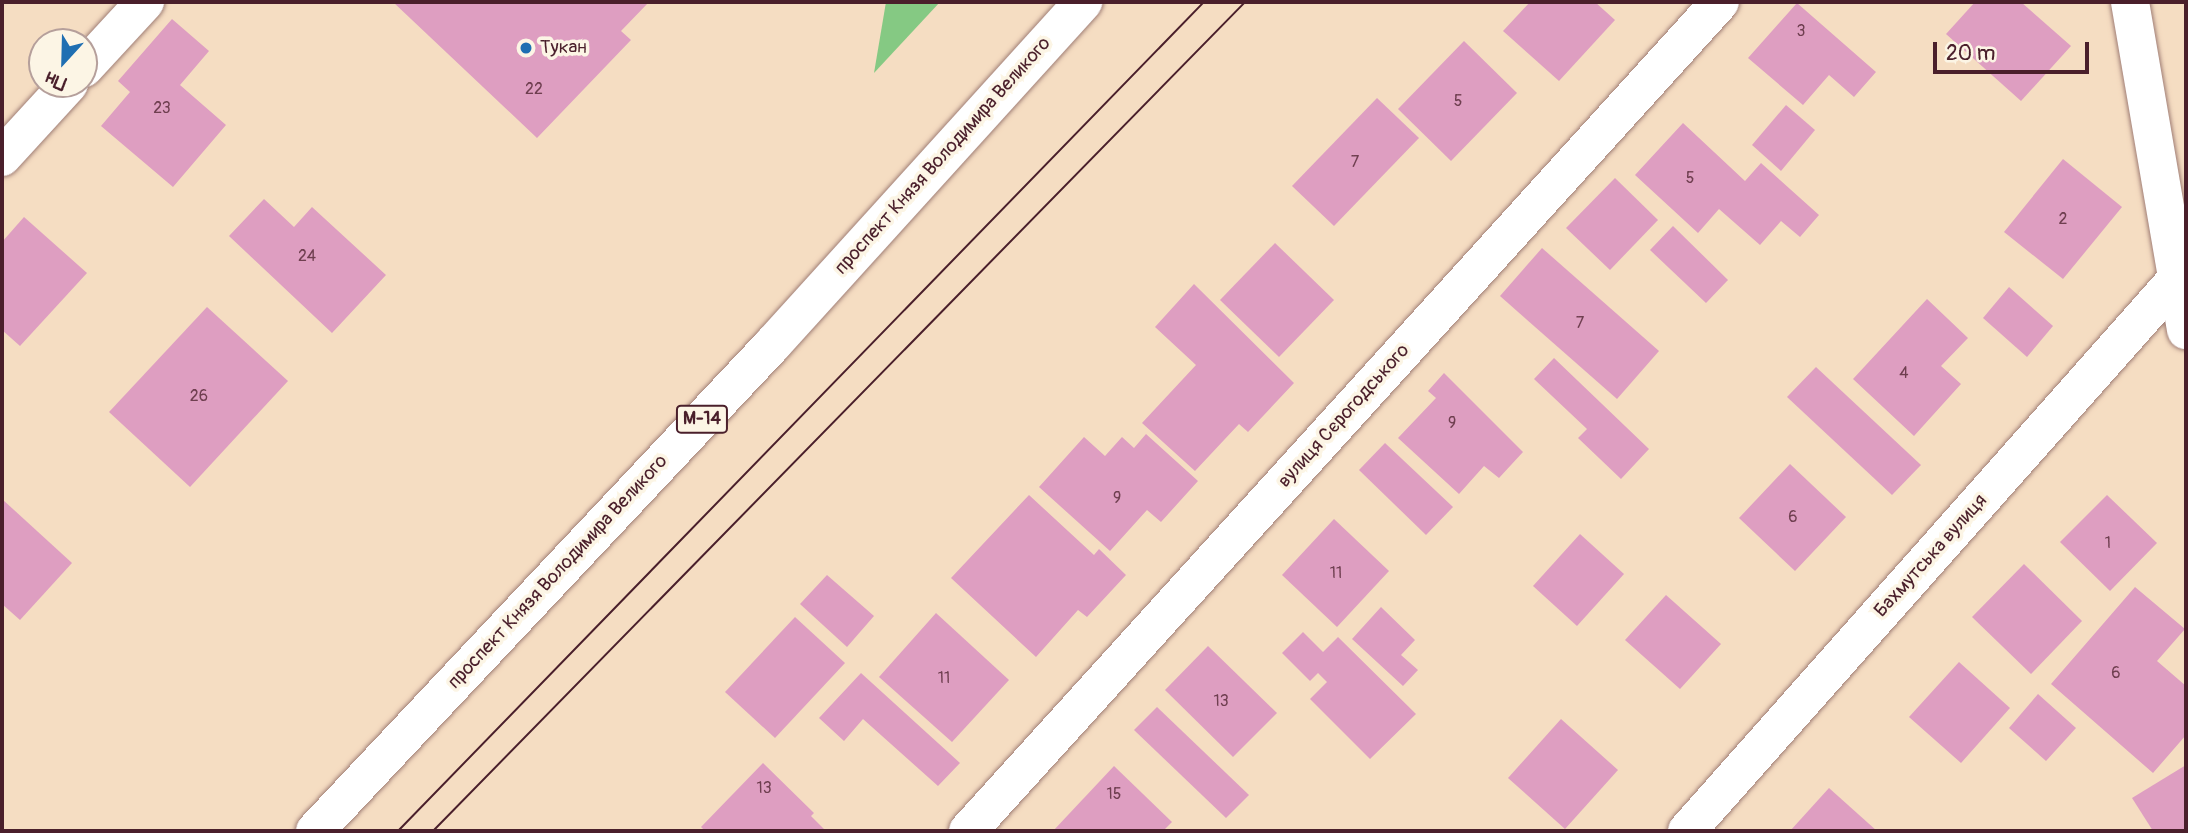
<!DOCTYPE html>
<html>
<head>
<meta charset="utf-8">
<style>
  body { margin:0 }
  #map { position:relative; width:2188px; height:833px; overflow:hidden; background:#f5ddc2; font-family:Pangolin,sans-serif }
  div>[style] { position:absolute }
  .green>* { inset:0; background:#85c983 }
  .building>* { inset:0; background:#de9ec1 }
  .roads { filter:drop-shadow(0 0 2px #a07e76) drop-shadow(0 0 2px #a07e76) }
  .minor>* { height:38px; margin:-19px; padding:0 19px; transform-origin:19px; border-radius:19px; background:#fff }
  .primary>* { height:38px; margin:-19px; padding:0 19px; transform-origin:19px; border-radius:19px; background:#fff }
  .tram>* { height:2px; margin:-1px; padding:0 1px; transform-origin:1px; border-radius:1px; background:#4a1f2b }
  .dots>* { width:19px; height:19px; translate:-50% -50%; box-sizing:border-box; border:4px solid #fcf5e5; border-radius:50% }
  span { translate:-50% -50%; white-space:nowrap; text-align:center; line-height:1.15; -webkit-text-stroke:7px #fcf5e5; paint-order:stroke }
  .number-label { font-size:16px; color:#6f3f50 }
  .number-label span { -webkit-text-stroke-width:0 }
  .shield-label span { padding:2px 5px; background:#fcf5e5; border:2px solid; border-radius:5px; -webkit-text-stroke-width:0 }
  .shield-label { font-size:18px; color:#4a1f2b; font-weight:700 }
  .poi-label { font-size:19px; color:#4a1f2b }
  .left { translate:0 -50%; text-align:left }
  .street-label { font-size:19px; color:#4a1f2b }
  .frame { position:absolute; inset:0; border:4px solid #4a1f2b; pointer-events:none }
  .north { position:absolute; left:28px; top:28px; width:70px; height:70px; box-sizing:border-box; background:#fcf5e5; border:2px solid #b59f9b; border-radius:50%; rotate:202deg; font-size:19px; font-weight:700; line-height:28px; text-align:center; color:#4a1f2b }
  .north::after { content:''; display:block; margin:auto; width:24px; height:32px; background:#1f6fb2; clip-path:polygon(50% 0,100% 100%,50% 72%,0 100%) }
  .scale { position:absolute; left:1933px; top:42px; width:156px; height:32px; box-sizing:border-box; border:4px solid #4a1f2b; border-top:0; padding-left:9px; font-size:21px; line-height:24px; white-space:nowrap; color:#4a1f2b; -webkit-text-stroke:5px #fcf5e5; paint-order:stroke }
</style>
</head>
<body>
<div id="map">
  <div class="green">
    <div style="clip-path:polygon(886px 2px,940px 2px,874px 73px)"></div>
  </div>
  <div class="building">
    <div style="clip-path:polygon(393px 2px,649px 2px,621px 31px,631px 40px,537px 138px)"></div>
    <div style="clip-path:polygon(1530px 2px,1595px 2px,1615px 20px,1559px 81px,1503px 31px)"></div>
    <div style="clip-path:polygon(1975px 2px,2021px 2px,2071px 46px,2021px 101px,1946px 34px)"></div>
    <div style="clip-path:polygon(1797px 3px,1876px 72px,1854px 97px,1829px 75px,1803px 105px,1748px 58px)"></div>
    <div style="clip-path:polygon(172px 19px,209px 51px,180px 85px,226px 125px,173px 187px,101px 126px,130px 92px,118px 81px)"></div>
    <div style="clip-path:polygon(1464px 41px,1517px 93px,1451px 161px,1398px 109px)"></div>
    <div style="clip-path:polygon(1377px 98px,1419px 138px,1334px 226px,1292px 186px)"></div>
    <div style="clip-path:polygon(1786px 105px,1815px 130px,1781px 171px,1752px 145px)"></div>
    <div style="clip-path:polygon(1683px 123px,1745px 181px,1761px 163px,1819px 215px,1800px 237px,1781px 221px,1760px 245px,1719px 209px,1698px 233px,1635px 175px)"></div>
    <div style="clip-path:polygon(2063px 159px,2122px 207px,2063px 279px,2004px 232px)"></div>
    <div style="clip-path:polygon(1615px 178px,1658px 220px,1610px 270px,1566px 228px)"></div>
    <div style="clip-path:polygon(264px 199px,294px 227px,312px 207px,386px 275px,332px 333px,229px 236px)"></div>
    <div style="clip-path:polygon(24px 217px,87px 273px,20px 346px,2px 330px,2px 242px)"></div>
    <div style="clip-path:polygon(1673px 226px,1728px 280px,1706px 303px,1650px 250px)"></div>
    <div style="clip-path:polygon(1275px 243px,1334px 300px,1279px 357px,1220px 300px)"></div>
    <div style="clip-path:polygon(1542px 248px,1659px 351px,1617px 399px,1500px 296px)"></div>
    <div style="clip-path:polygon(1194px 284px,1294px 383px,1248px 432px,1239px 424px,1195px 471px,1142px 423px,1196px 365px,1155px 327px)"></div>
    <div style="clip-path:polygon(2009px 287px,2053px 326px,2027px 357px,1983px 318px)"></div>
    <div style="clip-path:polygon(1927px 299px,1968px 338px,1941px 366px,1961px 384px,1914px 436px,1853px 379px)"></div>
    <div style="clip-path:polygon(207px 307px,288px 381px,190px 487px,109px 412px)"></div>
    <div style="clip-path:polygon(1554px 358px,1649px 449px,1621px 479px,1578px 438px,1587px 429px,1534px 379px)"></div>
    <div style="clip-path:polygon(1816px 367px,1921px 465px,1892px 495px,1787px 397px)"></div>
    <div style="clip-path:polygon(1444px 373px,1523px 452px,1499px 478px,1484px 466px,1459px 494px,1398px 438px,1436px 398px,1428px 391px)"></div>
    <div style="clip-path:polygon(1146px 434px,1198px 481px,1161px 522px,1147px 510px,1110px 551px,1039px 487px,1084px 437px,1105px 456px,1122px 437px,1134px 448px)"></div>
    <div style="clip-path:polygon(1385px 443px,1453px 507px,1426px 535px,1359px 470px)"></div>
    <div style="clip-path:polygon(1790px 464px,1846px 517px,1795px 571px,1739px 518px)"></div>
    <div style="clip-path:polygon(1029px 495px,1094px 555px,1099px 549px,1126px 575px,1087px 617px,1078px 610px,1036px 657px,951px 578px)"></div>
    <div style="clip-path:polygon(2107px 495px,2157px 543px,2110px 591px,2060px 542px)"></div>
    <div style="clip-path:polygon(2px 499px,72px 563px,20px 620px,2px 604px)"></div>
    <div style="clip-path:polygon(1334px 519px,1389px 571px,1337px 627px,1282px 575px)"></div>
    <div style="clip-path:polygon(1580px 534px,1624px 574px,1577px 626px,1533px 586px)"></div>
    <div style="clip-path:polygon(2024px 564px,2082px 621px,2031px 674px,1972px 617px)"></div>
    <div style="clip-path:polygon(827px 575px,874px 616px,847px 647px,800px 604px)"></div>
    <div style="clip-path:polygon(2135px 587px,2185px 629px,2157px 661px,2186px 686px,2186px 735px,2153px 773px,2051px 684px)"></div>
    <div style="clip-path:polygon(1666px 595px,1721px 644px,1680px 689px,1625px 640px)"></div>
    <div style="clip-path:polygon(1381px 607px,1415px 640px,1401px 655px,1418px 670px,1403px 686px,1352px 639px)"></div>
    <div style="clip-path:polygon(936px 613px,1009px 680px,952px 742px,879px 677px)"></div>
    <div style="clip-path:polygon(795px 617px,845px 663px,775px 738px,725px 692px)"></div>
    <div style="clip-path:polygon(1303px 632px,1323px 652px,1338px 637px,1416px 714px,1370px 759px,1310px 699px,1327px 682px,1318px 673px,1310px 681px,1282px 653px)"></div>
    <div style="clip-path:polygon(1208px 646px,1277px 713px,1233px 757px,1165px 690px)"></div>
    <div style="clip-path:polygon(1959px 662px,2010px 708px,1961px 763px,1909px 717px)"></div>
    <div style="clip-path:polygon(861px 673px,960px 763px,938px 786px,863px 719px,844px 741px,819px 718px)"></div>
    <div style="clip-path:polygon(2038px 694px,2076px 728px,2046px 761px,2009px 728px)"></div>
    <div style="clip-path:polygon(1157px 707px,1249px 795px,1226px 818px,1134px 730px)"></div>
    <div style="clip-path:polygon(1561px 719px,1618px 770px,1565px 829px,1508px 778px)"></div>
    <div style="clip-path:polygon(763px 763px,814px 813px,811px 816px,826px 831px,705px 831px,701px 827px)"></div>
    <div style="clip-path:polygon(2186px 765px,2186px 829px,2153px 831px,2132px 798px)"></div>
    <div style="clip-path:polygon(1114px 766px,1172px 822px,1163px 831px,1053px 831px)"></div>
    <div style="clip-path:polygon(1829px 788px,1877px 831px,1790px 831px)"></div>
  </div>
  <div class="roads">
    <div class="minor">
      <div style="left:2130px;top:2px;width:333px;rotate:80.3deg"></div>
      <div style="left:84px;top:68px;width:90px;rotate:-47.3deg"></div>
      <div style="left:2px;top:157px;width:99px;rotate:-47.5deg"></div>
      <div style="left:968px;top:831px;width:1119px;rotate:-47.79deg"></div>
      <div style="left:1687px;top:831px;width:737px;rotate:-48.41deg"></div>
    </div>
    <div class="primary">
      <div style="left:315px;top:831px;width:669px;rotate:-46.76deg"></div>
      <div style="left:773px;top:344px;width:462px;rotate:-47.8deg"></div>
    </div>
  </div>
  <div class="tram">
    <div style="left:398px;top:831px;width:1156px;rotate:-45.81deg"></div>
    <div style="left:433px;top:831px;width:1160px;rotate:-45.59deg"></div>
  </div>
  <div class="dots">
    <div style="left:526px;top:48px;background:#1f6fb2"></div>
  </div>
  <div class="number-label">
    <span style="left:1801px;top:31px">3</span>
    <span style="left:534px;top:89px">22</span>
    <span style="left:1458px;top:101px">5</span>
    <span style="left:162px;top:108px">23</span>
    <span style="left:1355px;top:162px">7</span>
    <span style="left:1690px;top:178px">5</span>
    <span style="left:2063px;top:219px">2</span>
    <span style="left:307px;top:256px">24</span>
    <span style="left:1580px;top:323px">7</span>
    <span style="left:1904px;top:373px">4</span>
    <span style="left:199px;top:396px">26</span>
    <span style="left:1452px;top:423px">9</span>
    <span style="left:1117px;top:498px">9</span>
    <span style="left:1793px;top:517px">6</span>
    <span style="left:2108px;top:543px">1</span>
    <span style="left:1336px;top:573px">11</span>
    <span style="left:2116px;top:673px">6</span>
    <span style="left:944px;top:678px">11</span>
    <span style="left:1221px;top:701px">13</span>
    <span style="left:764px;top:788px">13</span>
    <span style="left:1114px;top:794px">15</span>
  </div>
  <div class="shield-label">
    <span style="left:702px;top:419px">М-14</span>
  </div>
  <div class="poi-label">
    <span class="left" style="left:540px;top:48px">Тукан</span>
  </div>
  <div class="street-label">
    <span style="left:943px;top:156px;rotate:-48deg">проспект Князя Володимира Великого</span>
    <span style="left:1344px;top:416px;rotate:-48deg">вулиця Сєрогодського</span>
    <span style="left:1931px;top:556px;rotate:-48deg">Бахмутська вулиця</span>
    <span style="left:558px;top:572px;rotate:-47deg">проспект Князя Володимира Великого</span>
  </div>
  <div class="frame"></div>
  <div class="north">Пн</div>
  <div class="scale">20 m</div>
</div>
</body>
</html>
